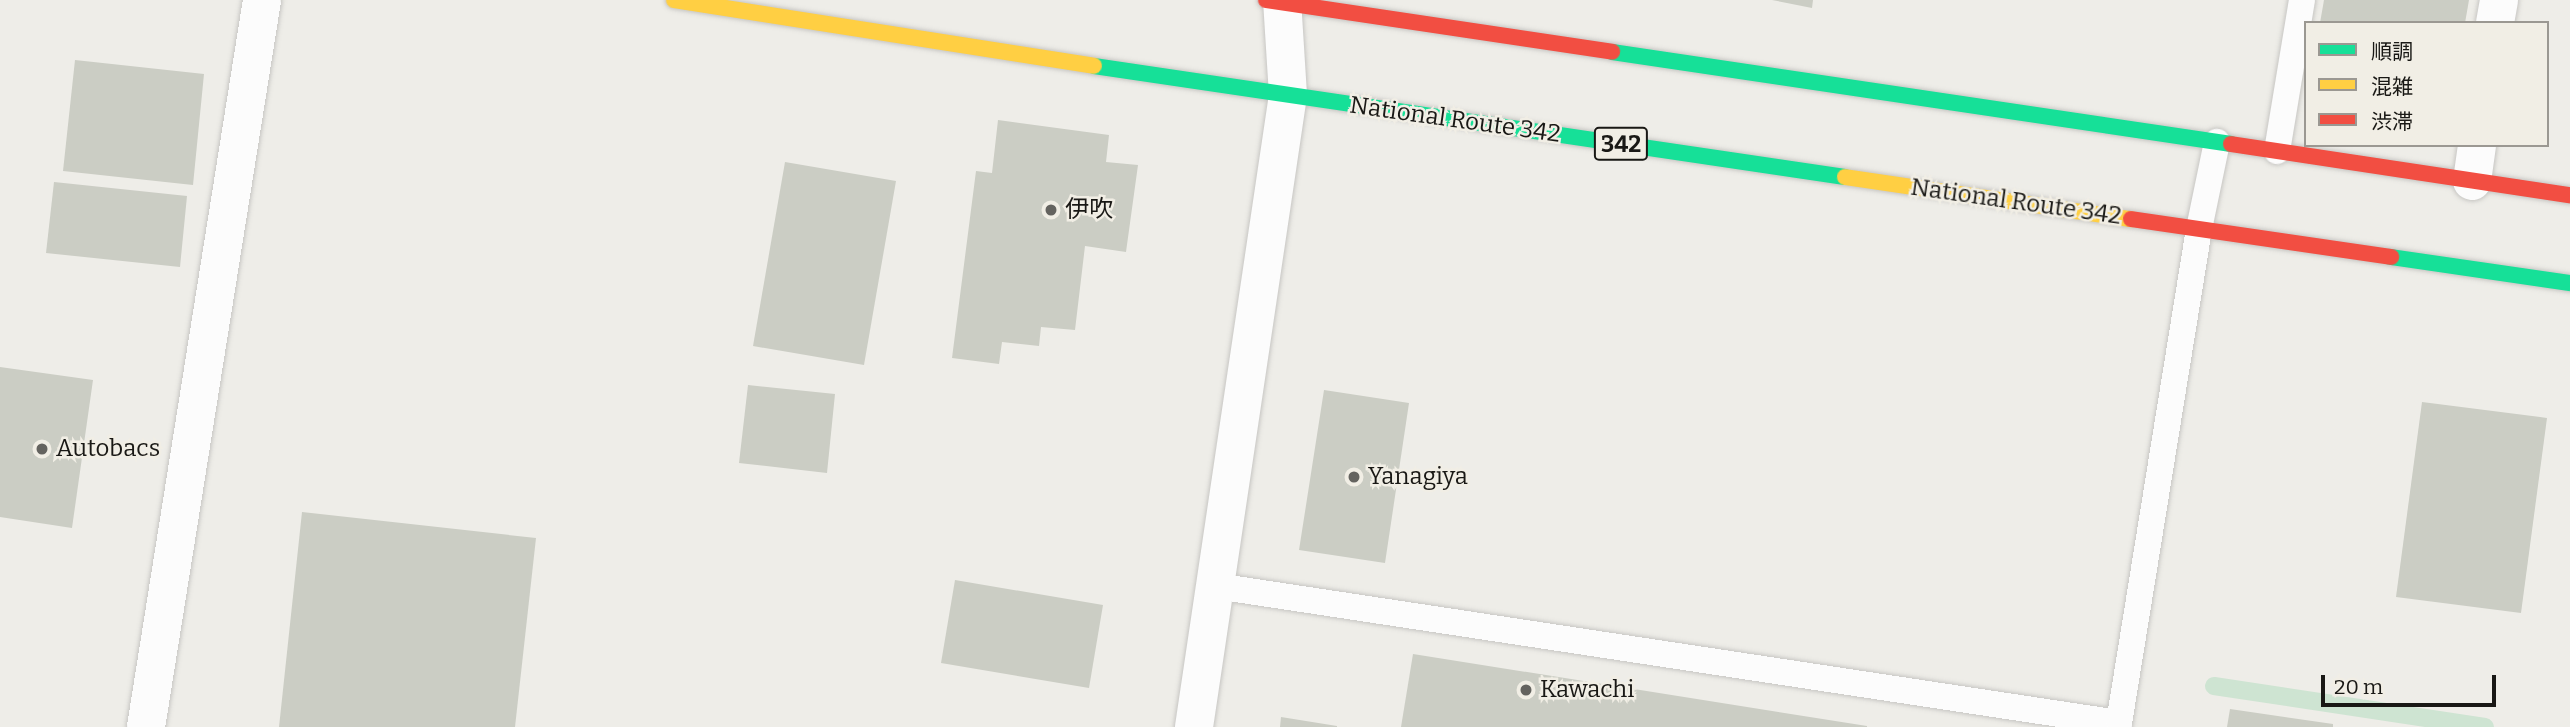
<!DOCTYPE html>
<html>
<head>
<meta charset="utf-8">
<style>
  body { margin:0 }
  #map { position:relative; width:2570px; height:727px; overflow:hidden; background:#eeede8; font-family:Bitter,"Noto Sans JP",serif }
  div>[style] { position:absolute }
  .stream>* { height:18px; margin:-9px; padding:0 9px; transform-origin:9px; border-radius:9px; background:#cee4d2 }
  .building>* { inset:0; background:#cbcdc4 }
  .roads { filter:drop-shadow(0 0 2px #c7c6c3) drop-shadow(0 0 2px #c7c6c3) }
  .lane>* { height:26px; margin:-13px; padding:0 13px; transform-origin:13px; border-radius:13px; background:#fcfcfc }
  .street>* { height:38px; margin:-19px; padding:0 19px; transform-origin:19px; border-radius:19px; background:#fcfcfc }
  .fast>* { height:16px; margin:-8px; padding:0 8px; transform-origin:8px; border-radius:8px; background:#16e098 }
  .slow>* { height:16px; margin:-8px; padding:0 8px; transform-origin:8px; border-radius:8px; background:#ffcf43 }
  .jam>* { height:16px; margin:-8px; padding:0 8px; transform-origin:8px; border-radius:8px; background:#f24e42 }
  .dots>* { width:19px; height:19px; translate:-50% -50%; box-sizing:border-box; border:4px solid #f1eee5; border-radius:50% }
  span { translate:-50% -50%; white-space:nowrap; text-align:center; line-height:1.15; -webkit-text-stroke:5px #f1eee5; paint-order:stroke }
  .shield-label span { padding:2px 5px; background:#f1eee5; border:2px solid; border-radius:5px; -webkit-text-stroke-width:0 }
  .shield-label { font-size:23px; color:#191815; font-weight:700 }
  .street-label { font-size:24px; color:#191815 }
  .poi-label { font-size:24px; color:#191815 }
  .left { translate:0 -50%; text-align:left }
  .legend { position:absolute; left:2304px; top:21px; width:245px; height:126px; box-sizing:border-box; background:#f1eee5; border:2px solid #9b9892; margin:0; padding:9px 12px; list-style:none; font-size:21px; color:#191815 }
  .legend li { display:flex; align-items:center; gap:14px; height:35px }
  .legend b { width:35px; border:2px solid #9b9892 }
  .scale { position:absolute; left:2321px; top:675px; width:175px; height:32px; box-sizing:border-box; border:4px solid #191815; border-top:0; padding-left:9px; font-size:21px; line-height:24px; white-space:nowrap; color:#191815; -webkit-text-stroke:5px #f1eee5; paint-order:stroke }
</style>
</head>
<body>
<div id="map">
  <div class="stream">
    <div style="left:2214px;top:686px;width:274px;rotate:8.6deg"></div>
  </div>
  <div class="building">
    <div style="clip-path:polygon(1772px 0,1813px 0,1812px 8px)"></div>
    <div style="clip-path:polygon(2324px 0,2469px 0,2465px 23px,2320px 23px)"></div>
    <div style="clip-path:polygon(75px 60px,204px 74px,193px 185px,63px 171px)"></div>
    <div style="clip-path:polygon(998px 120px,1109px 135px,1106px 162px,1138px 165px,1126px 252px,1085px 246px,1075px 330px,1041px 327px,1039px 346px,1002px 342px,999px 364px,952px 358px,976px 171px,992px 173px)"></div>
    <div style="clip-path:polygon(785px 162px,896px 181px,864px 365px,753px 346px)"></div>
    <div style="clip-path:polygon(54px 182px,187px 196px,180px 267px,46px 253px)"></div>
    <div style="clip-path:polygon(0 367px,93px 380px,72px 528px,0 517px)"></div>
    <div style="clip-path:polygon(748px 385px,835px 394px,827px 473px,739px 463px)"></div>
    <div style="clip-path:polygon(1324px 390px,1409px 403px,1385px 563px,1299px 550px)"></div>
    <div style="clip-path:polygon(2422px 402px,2547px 418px,2521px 613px,2396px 597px)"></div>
    <div style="clip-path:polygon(302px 512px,536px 538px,515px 727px,279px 727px)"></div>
    <div style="clip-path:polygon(955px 580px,1103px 605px,1089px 688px,941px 663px)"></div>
    <div style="clip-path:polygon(1413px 654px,1867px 726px,1867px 727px,1401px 727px)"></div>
    <div style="clip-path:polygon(2230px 709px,2333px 724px,2333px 727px,2227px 727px)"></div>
    <div style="clip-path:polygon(1281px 717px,1337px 726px,1337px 727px,1280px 727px)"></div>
  </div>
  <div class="roads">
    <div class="lane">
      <div style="left:2277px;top:151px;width:153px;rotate:-80.6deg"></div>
      <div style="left:1216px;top:586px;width:913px;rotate:8.63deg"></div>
      <div style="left:2119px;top:723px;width:500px;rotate:-80.8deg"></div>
      <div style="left:2199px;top:229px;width:89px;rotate:-78.3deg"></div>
    </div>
    <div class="street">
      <div style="left:2495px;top:23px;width:23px;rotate:-80deg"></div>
      <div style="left:2472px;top:181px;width:36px;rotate:-82deg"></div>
      <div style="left:146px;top:727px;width:736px;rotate:-80.93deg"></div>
      <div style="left:1194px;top:727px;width:639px;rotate:-81.54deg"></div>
      <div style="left:1288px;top:95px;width:95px;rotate:-93.6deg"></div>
    </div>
    <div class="fast">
      <div style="left:1612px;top:52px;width:626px;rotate:8.45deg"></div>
      <div style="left:1094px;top:66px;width:759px;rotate:8.41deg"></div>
      <div style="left:2391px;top:257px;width:181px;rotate:8.3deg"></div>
    </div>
    <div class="slow">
      <div style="left:674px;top:0;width:425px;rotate:8.9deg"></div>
      <div style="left:1845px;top:177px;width:289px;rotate:8.4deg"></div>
    </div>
    <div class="jam">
      <div style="left:1266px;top:0;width:350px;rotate:8.5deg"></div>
      <div style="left:2231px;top:144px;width:343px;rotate:8.6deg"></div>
      <div style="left:2131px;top:219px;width:263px;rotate:8.3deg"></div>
    </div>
  </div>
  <div class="dots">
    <div style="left:1051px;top:210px;background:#64635f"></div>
    <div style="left:42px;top:449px;background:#64635f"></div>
    <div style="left:1354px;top:477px;background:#64635f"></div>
    <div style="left:1526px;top:690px;background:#64635f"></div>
  </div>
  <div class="shield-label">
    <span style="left:1621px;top:144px">342</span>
  </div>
  <div class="street-label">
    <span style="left:1455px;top:120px;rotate:8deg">National Route 342</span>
    <span style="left:2016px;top:202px;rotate:8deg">National Route 342</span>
  </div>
  <div class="poi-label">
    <span class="left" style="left:1065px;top:210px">伊吹</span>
    <span class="left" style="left:56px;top:449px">Autobacs</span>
    <span class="left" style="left:1368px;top:477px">Yanagiya</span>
    <span class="left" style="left:1540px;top:690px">Kawachi</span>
  </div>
  <ul class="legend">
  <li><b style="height:9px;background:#16e098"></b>順調</li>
  <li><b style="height:9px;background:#ffcf43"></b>混雑</li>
  <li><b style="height:9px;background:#f24e42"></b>渋滞</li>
  </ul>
  <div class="scale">20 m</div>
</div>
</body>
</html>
